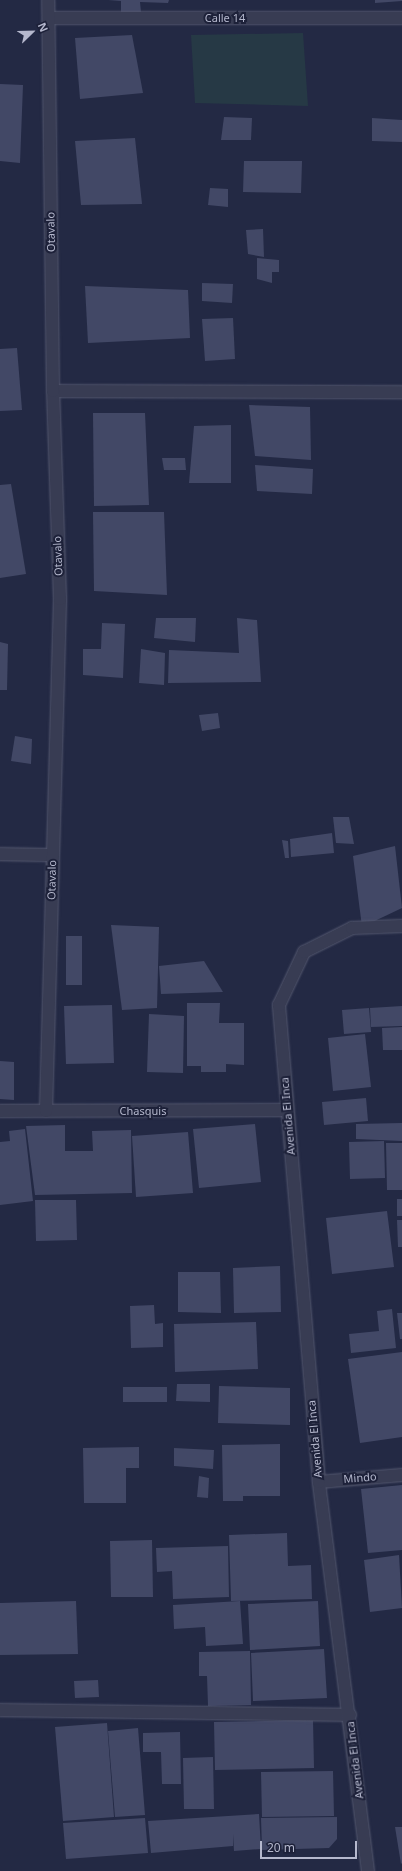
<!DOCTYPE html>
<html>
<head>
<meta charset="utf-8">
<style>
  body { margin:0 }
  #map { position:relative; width:402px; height:1871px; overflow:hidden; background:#232944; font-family:"Noto Sans",sans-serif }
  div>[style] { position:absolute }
  .green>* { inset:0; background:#263945 }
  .building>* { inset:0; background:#424866 }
  .roads { filter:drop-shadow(0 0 1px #53576e) drop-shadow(0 0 1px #53576e) }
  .minor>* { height:12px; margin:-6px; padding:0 6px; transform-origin:6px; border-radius:6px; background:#383c53 }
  span { translate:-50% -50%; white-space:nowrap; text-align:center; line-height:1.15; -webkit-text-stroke:4px #1d2139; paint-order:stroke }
  .street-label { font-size:11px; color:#b5b8cd }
  .north { position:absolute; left:12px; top:12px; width:40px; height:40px; -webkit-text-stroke:3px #1d2139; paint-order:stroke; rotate:67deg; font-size:11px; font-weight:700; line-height:16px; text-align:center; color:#b5b8cd }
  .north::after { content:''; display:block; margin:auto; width:14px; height:18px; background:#b5b8cd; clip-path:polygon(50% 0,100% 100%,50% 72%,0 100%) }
  .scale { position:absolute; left:260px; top:1841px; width:97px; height:18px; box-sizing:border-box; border:2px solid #b5b8cd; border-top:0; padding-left:5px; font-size:12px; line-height:14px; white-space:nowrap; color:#b5b8cd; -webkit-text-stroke:3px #1d2139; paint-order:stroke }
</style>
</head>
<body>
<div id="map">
  <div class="green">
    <div style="clip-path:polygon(303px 33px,308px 106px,195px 103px,191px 35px)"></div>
  </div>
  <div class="building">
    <div style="clip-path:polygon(108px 0,169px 0,168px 3px,140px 2px,141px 12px,121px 12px,121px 1px)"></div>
    <div style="clip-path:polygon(375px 0,402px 0,402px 1px,375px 3px)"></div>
    <div style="clip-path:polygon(132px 35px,143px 93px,80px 99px,75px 38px)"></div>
    <div style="clip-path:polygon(0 84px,23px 85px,20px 163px,0 161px)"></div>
    <div style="clip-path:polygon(224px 117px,252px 118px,251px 140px,221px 140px)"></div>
    <div style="clip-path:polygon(372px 118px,402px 120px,402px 142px,372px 141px)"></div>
    <div style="clip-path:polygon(135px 138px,142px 204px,81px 205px,75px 141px)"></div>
    <div style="clip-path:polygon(244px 161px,302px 161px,301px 193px,243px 192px)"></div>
    <div style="clip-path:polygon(210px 188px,228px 189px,228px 207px,208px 205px)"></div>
    <div style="clip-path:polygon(263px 229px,264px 257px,248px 254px,246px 230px)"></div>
    <div style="clip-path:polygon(257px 258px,279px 260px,279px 272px,272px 272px,272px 283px,257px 279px)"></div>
    <div style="clip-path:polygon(202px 283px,233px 284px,232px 303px,202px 301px)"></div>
    <div style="clip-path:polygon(85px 286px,188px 290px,190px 338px,88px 343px)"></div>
    <div style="clip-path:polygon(233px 318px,235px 359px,205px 361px,202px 319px)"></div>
    <div style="clip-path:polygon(17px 348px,22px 410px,0 411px,0 349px)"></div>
    <div style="clip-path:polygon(249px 405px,310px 407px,311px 460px,255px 456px)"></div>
    <div style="clip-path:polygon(93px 413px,145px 413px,149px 505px,94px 506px)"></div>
    <div style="clip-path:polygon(231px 425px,231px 483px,189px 483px,194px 426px)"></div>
    <div style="clip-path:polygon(162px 458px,185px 458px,186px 470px,164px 470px)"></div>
    <div style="clip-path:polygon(255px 465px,313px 469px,312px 494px,257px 491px)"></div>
    <div style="clip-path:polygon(11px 484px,26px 574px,0 578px,0 485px)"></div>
    <div style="clip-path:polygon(93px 512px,164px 512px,167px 595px,94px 591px)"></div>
    <div style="clip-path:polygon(156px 618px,196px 618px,195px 642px,154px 638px)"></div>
    <div style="clip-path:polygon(237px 618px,257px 620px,261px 682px,168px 683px,169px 650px,239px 653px)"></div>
    <div style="clip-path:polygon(102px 623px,125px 624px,123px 678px,83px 675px,83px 649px,101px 649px)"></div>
    <div style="clip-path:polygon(0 642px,8px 644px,7px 690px,0 690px)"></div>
    <div style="clip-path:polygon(141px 649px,165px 653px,164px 685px,139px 683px)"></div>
    <div style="clip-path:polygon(218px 713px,220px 728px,202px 731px,199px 715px)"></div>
    <div style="clip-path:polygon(15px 736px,32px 739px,31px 764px,11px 761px)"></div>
    <div style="clip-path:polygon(333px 817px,349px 817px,354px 844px,336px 843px)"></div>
    <div style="clip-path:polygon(332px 833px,334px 853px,291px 857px,290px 839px)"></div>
    <div style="clip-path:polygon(282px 840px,288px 841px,289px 858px,285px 858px)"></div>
    <div style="clip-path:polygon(395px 846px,402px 908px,362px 927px,353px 856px)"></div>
    <div style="clip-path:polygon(111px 925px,159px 927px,157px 1008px,122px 1010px)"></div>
    <div style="clip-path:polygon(66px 936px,82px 936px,82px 985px,66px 985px)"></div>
    <div style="clip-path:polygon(204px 961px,223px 992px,161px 994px,159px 966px)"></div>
    <div style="clip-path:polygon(187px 1003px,220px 1003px,219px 1023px,244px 1023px,244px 1065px,226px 1064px,226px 1072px,201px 1072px,201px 1066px,187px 1066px)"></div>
    <div style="clip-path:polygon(112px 1005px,114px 1063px,66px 1064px,64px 1006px)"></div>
    <div style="clip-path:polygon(402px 1006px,402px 1026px,371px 1027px,370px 1008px)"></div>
    <div style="clip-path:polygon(369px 1008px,371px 1032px,344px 1034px,342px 1010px)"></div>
    <div style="clip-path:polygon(149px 1014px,184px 1016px,183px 1073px,147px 1072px)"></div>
    <div style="clip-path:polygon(402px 1027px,402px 1050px,383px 1050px,382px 1028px)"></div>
    <div style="clip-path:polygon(365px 1034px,371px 1087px,333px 1091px,328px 1038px)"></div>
    <div style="clip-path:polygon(0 1061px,14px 1062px,14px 1100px,0 1099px)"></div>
    <div style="clip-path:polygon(366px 1098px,368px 1121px,324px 1125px,322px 1102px)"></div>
    <div style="clip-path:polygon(402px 1123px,402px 1141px,356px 1139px,356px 1124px)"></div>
    <div style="clip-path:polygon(255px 1124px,261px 1182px,199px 1188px,193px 1129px)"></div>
    <div style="clip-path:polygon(65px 1125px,65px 1151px,93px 1151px,92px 1131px,131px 1130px,132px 1193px,35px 1195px,26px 1126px)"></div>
    <div style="clip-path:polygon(25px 1129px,33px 1201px,0 1205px,0 1142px,10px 1141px,9px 1131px)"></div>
    <div style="clip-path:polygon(188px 1132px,193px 1193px,136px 1197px,132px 1136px)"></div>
    <div style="clip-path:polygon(384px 1141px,385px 1178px,350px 1179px,349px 1142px)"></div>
    <div style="clip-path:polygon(386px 1143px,402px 1143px,402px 1190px,387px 1190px)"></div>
    <div style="clip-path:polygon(397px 1199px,402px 1199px,402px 1216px,397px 1216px)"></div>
    <div style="clip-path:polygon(35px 1200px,76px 1200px,77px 1240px,36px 1241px)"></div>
    <div style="clip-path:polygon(387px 1211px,394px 1267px,332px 1274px,326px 1218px)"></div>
    <div style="clip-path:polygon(397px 1220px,402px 1220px,402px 1247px,398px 1247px)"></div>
    <div style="clip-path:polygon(280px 1266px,281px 1312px,234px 1313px,233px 1268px)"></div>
    <div style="clip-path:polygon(178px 1272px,220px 1272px,221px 1313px,178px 1312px)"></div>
    <div style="clip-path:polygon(154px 1305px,155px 1324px,163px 1323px,163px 1347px,131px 1348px,130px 1306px)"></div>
    <div style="clip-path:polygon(392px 1309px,396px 1348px,351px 1353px,349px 1334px,379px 1331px,377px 1311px)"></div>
    <div style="clip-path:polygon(397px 1313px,402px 1313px,402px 1339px,400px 1339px)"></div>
    <div style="clip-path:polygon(256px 1322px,258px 1369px,175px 1372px,174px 1324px)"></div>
    <div style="clip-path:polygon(402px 1352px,402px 1437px,360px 1443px,348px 1359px)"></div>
    <div style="clip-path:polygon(177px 1384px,210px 1384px,210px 1402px,176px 1401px)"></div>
    <div style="clip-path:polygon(219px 1386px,290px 1388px,290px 1425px,218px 1423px)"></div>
    <div style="clip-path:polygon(123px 1387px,167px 1387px,167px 1402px,123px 1402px)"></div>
    <div style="clip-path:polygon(280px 1444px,280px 1496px,243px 1496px,243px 1501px,223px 1501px,222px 1445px)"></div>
    <div style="clip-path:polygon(139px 1447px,139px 1468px,126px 1468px,126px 1503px,84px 1503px,83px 1448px)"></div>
    <div style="clip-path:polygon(174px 1448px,214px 1450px,213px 1469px,174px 1466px)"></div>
    <div style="clip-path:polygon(199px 1476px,209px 1478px,208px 1498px,197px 1497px)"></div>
    <div style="clip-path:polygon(402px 1485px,402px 1550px,368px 1553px,361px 1489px)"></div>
    <div style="clip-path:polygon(287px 1533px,288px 1566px,311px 1565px,312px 1599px,231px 1601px,229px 1535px)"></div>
    <div style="clip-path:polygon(152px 1540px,153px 1597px,111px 1597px,110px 1541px)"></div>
    <div style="clip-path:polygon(228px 1546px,229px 1597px,173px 1599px,172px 1571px,157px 1572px,156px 1548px)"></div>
    <div style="clip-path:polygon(399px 1555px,402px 1608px,370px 1612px,364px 1560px)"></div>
    <div style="clip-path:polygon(76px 1601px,78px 1654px,0 1655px,0 1603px)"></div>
    <div style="clip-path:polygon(240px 1601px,243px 1644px,206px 1646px,205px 1627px,174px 1629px,173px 1605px)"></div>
    <div style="clip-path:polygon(318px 1601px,320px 1646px,250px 1650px,248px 1604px)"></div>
    <div style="clip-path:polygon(324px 1649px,327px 1698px,253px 1701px,251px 1653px)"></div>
    <div style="clip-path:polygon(250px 1651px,251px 1705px,208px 1706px,207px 1676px,199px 1676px,199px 1652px)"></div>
    <div style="clip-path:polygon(98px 1680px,99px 1697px,75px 1698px,74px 1681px)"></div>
    <div style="clip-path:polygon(313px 1720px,314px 1768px,215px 1770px,214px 1722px)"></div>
    <div style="clip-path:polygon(107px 1723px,114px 1817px,63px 1821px,55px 1727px)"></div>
    <div style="clip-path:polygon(138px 1728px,145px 1815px,115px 1817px,108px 1731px)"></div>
    <div style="clip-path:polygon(180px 1732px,181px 1784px,162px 1784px,161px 1752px,143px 1752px,143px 1733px)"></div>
    <div style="clip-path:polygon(213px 1757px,214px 1809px,184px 1809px,183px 1758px)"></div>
    <div style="clip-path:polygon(333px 1771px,334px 1816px,262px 1817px,261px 1772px)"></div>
    <div style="clip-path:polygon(259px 1814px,261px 1849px,234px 1851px,233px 1834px,233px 1846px,151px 1853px,148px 1821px)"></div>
    <div style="clip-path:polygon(337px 1817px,337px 1839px,329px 1848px,262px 1850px,261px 1818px)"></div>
    <div style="clip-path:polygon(145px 1818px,148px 1853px,66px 1859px,63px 1823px)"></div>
    <div style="clip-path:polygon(395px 1827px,402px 1827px,402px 1863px,401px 1864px)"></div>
  </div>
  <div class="roads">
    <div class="minor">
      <div style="left:49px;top:18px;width:353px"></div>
      <div style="left:53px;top:391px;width:349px;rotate:0.2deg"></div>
      <div style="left:0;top:854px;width:53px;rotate:1.1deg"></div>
      <div style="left:0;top:1111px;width:287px;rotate:-0.2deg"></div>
      <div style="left:46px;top:1111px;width:512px;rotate:-88.43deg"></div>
      <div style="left:60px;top:599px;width:208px;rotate:-91.9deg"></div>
      <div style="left:53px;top:391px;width:391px;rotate:-90.7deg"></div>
      <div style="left:319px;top:1482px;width:83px;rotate:-4.8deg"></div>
      <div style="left:0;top:1710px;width:350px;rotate:0.8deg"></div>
      <div style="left:368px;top:1871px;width:392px;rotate:-97.2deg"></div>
      <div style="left:319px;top:1482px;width:479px;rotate:-94.8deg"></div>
      <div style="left:279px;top:1005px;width:59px;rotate:-64.7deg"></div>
      <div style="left:304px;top:952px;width:54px;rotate:-26.6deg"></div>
      <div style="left:352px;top:928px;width:50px;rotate:-2.3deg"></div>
    </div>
  </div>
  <div class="street-label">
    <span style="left:225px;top:18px">Calle 14</span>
    <span style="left:51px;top:232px;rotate:-91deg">Otavalo</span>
    <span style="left:58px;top:556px;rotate:-92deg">Otavalo</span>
    <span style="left:52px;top:880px;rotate:-89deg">Otavalo</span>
    <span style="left:143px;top:1111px">Chasquis</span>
    <span style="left:288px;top:1116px;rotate:-95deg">Avenida El Inca</span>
    <span style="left:315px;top:1439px;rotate:-95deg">Avenida El Inca</span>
    <span style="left:360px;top:1478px;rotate:-5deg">Mindo</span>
    <span style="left:355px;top:1760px;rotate:-97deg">Avenida El Inca</span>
  </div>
  <div class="north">N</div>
  <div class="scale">20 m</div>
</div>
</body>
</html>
